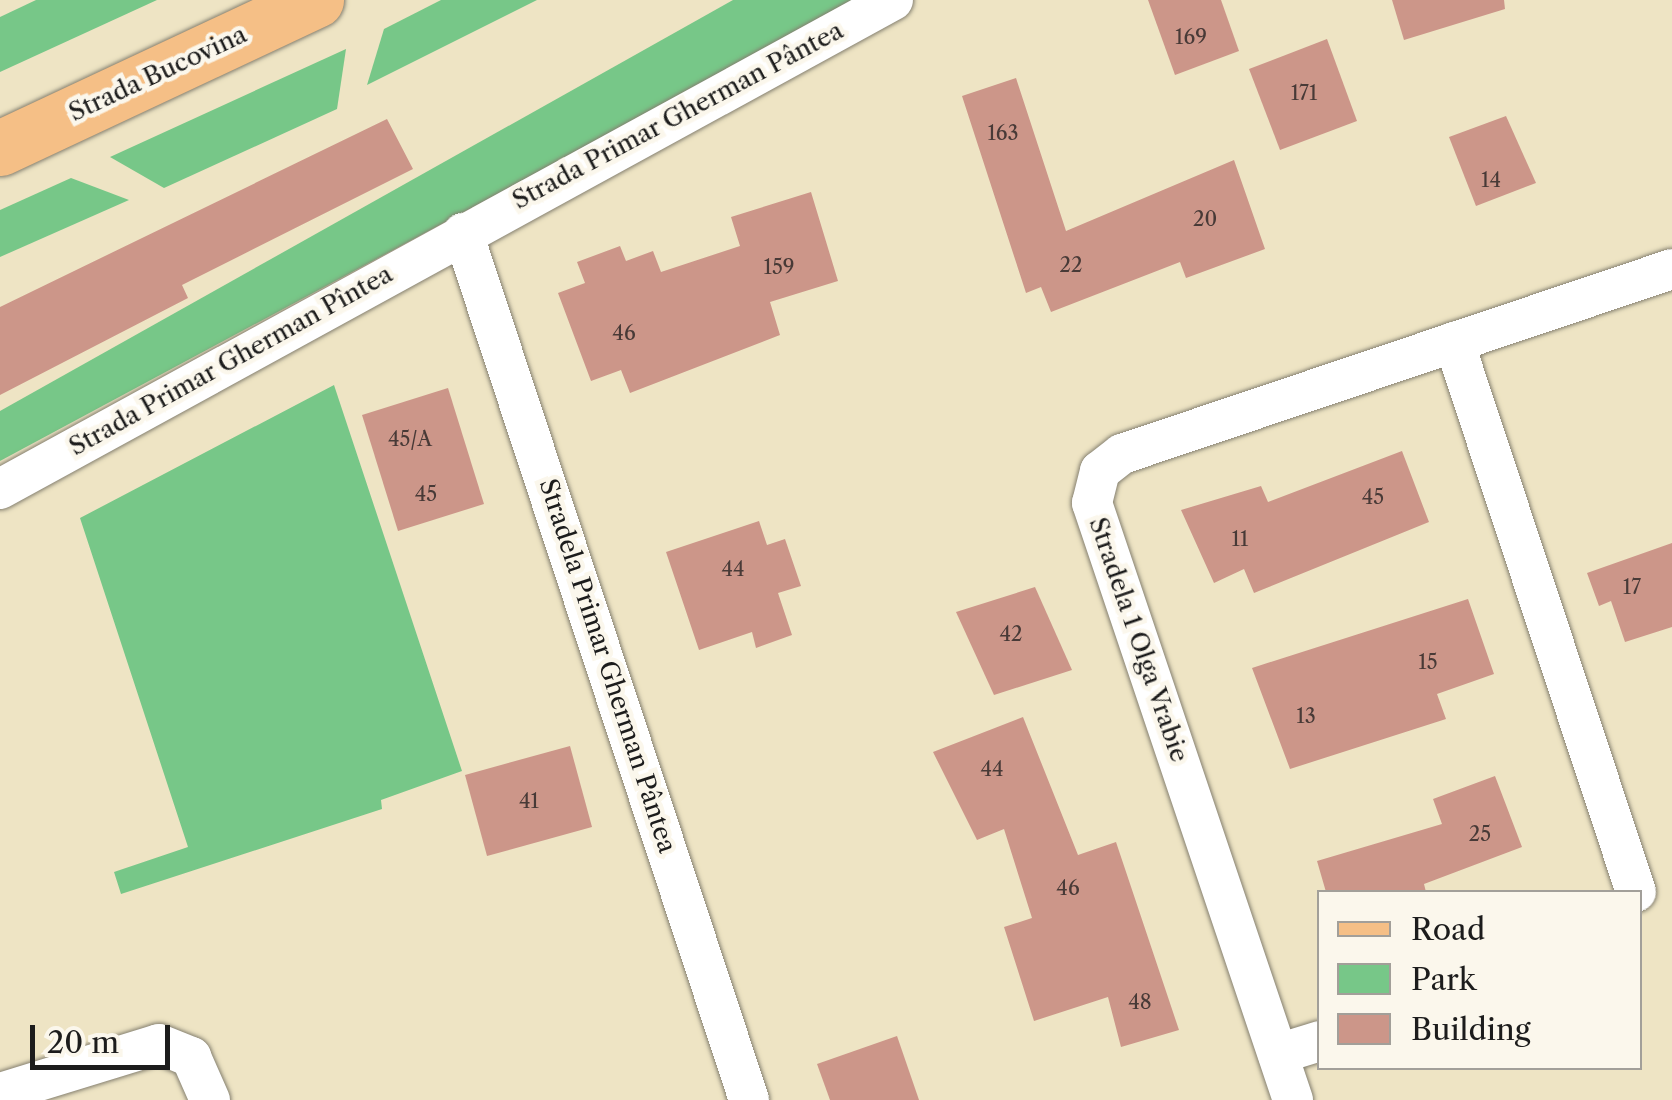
<!DOCTYPE html>
<html>
<head>
<meta charset="utf-8">
<style>
  body { margin:0 }
  #map { position:relative; width:1672px; height:1100px; overflow:hidden; background:#eee4c4; font-family:"Libre Caslon Text",serif }
  div>[style] { position:absolute }
  .green>* { inset:0; background:#77c788 }
  .building>* { inset:0; background:#cc9689 }
  .roads { filter:drop-shadow(0 0 2px #858070) drop-shadow(0 0 2px #858070) }
  .minor>* { height:40px; margin:-20px; padding:0 20px; transform-origin:20px; border-radius:20px; background:#fff }
  .primary>* { height:55px; margin:-27.5px; padding:0 27.5px; transform-origin:27.5px; border-radius:27.5px; background:#f5bf86 }
  span { translate:-50% -50%; white-space:nowrap; text-align:center; line-height:1.15; -webkit-text-stroke:9px #fbf7ec; paint-order:stroke }
  .number-label { font-size:20px; color:#483a37 }
  .number-label span { -webkit-text-stroke-width:0 }
  .street-label { font-size:25px; color:#1c1c1c }
  .legend { position:absolute; left:1317px; top:890px; width:325px; height:180px; box-sizing:border-box; background:#fbf7ec; border:2px solid #a29f99; margin:0; padding:12px 18px; list-style:none; font-size:30px; color:#1c1c1c }
  .legend li { display:flex; align-items:center; gap:20px; height:50px }
  .legend b { width:50px; border:2px solid #a29f99 }
  .scale { position:absolute; left:30px; top:1025px; width:140px; height:45px; box-sizing:border-box; border:5px solid #1c1c1c; border-top:0; padding-left:12px; font-size:30px; line-height:35px; white-space:nowrap; color:#1c1c1c; -webkit-text-stroke:8px #fbf7ec; paint-order:stroke }
</style>
</head>
<body>
<div id="map">
  <div class="green">
    <div style="clip-path:polygon(36px 0,157px 0,0 72px,0 17px)"></div>
    <div style="clip-path:polygon(441px 0,537px 0,367px 85px,384px 29px)"></div>
    <div style="clip-path:polygon(733px 0,859px 0,0 461px,0 411px)"></div>
    <div style="clip-path:polygon(346px 49px,337px 109px,164px 188px,110px 157px)"></div>
    <div style="clip-path:polygon(71px 178px,129px 200px,0 257px,0 210px)"></div>
    <div style="clip-path:polygon(334px 385px,462px 771px,381px 800px,382px 809px,121px 894px,114px 872px,188px 847px,80px 518px)"></div>
  </div>
  <div class="building">
    <div style="clip-path:polygon(1148px 0,1221px 0,1239px 51px,1175px 75px)"></div>
    <div style="clip-path:polygon(1392px 0,1504px 0,1505px 9px,1404px 40px)"></div>
    <div style="clip-path:polygon(1327px 39px,1357px 121px,1280px 150px,1249px 69px)"></div>
    <div style="clip-path:polygon(1016px 78px,1066px 231px,1234px 160px,1265px 249px,1186px 278px,1180px 262px,1051px 312px,1041px 287px,1026px 293px,962px 96px)"></div>
    <div style="clip-path:polygon(1506px 116px,1536px 183px,1476px 206px,1449px 137px)"></div>
    <div style="clip-path:polygon(387px 119px,413px 169px,182px 285px,188px 298px,0 395px,0 307px)"></div>
    <div style="clip-path:polygon(811px 192px,838px 281px,770px 302px,780px 335px,630px 393px,621px 370px,591px 381px,558px 293px,585px 283px,577px 262px,620px 246px,626px 261px,653px 251px,661px 272px,740px 246px,731px 217px)"></div>
    <div style="clip-path:polygon(448px 388px,484px 504px,398px 531px,362px 415px)"></div>
    <div style="clip-path:polygon(1402px 451px,1429px 522px,1254px 593px,1244px 569px,1214px 583px,1181px 510px,1261px 486px,1268px 502px)"></div>
    <div style="clip-path:polygon(759px 521px,767px 545px,785px 539px,801px 586px,778px 593px,792px 635px,756px 648px,752px 632px,699px 650px,666px 552px)"></div>
    <div style="clip-path:polygon(1672px 543px,1672px 627px,1625px 642px,1611px 601px,1599px 606px,1587px 573px)"></div>
    <div style="clip-path:polygon(1035px 587px,1072px 670px,994px 695px,956px 612px)"></div>
    <div style="clip-path:polygon(1468px 599px,1494px 674px,1437px 694px,1446px 719px,1290px 769px,1252px 668px)"></div>
    <div style="clip-path:polygon(1023px 717px,1078px 855px,1116px 842px,1179px 1030px,1121px 1047px,1108px 997px,1034px 1021px,1004px 927px,1032px 918px,1004px 829px,977px 840px,933px 752px)"></div>
    <div style="clip-path:polygon(570px 746px,592px 827px,487px 856px,465px 775px)"></div>
    <div style="clip-path:polygon(1495px 776px,1522px 847px,1424px 884px,1426px 892px,1326px 892px,1317px 861px,1442px 824px,1433px 799px)"></div>
    <div style="clip-path:polygon(897px 1036px,919px 1100px,830px 1100px,817px 1064px)"></div>
  </div>
  <div class="roads">
    <div class="minor">
      <div style="left:463px;top:233px;width:913px;rotate:71.74deg"></div>
      <div style="left:1454px;top:342px;width:579px;rotate:71.69deg"></div>
      <div style="left:0;top:489px;width:1018px;rotate:-28.7deg"></div>
      <div style="left:1278px;top:1054px;width:44px;rotate:-17.2deg"></div>
      <div style="left:0;top:1093px;width:166px;rotate:-17.1deg"></div>
      <div style="left:159px;top:1044px;width:35px;rotate:22deg"></div>
      <div style="left:191px;top:1057px;width:47px;rotate:66.2deg"></div>
      <div style="left:1293px;top:1100px;width:630px;rotate:-108.61deg"></div>
      <div style="left:1092px;top:503px;width:33px;rotate:-76deg"></div>
      <div style="left:1100px;top:471px;width:28px;rotate:-38deg"></div>
      <div style="left:1122px;top:454px;width:580px;rotate:-18.59deg"></div>
    </div>
    <div class="primary">
      <div style="left:0;top:148px;width:349px;rotate:-25.1deg"></div>
    </div>
  </div>
  <div class="number-label">
    <span style="left:1191px;top:37px">169</span>
    <span style="left:1304px;top:93px">171</span>
    <span style="left:1003px;top:133px">163</span>
    <span style="left:1491px;top:180px">14</span>
    <span style="left:1205px;top:219px">20</span>
    <span style="left:1071px;top:265px">22</span>
    <span style="left:779px;top:267px">159</span>
    <span style="left:624px;top:333px">46</span>
    <span style="left:410px;top:439px">45/A</span>
    <span style="left:426px;top:494px">45</span>
    <span style="left:1373px;top:497px">45</span>
    <span style="left:1240px;top:539px">11</span>
    <span style="left:733px;top:569px">44</span>
    <span style="left:1632px;top:587px">17</span>
    <span style="left:1011px;top:634px">42</span>
    <span style="left:1428px;top:662px">15</span>
    <span style="left:1306px;top:716px">13</span>
    <span style="left:992px;top:769px">44</span>
    <span style="left:529px;top:801px">41</span>
    <span style="left:1480px;top:834px">25</span>
    <span style="left:1068px;top:888px">46</span>
    <span style="left:1140px;top:1002px">48</span>
  </div>
  <div class="street-label">
    <span style="left:158px;top:74px;rotate:-25deg">Strada Bucovina</span>
    <span style="left:678px;top:116px;rotate:-28deg">Strada Primar Gherman Pântea</span>
    <span style="left:231px;top:361px;rotate:-29deg">Strada Primar Gherman Pîntea</span>
    <span style="left:1138px;top:640px;rotate:71deg">Stradela 1 Olga Vrabie</span>
    <span style="left:607px;top:666px;rotate:72deg">Stradela Primar Gherman Pântea</span>
  </div>
  <ul class="legend">
  <li><b style="height:12px;background:#f5bf86"></b>Road</li>
  <li><b style="height:28px;background:#77c788"></b>Park</li>
  <li><b style="height:28px;background:#cc9689"></b>Building</li>
  </ul>
  <div class="scale">20 m</div>
</div>
</body>
</html>
